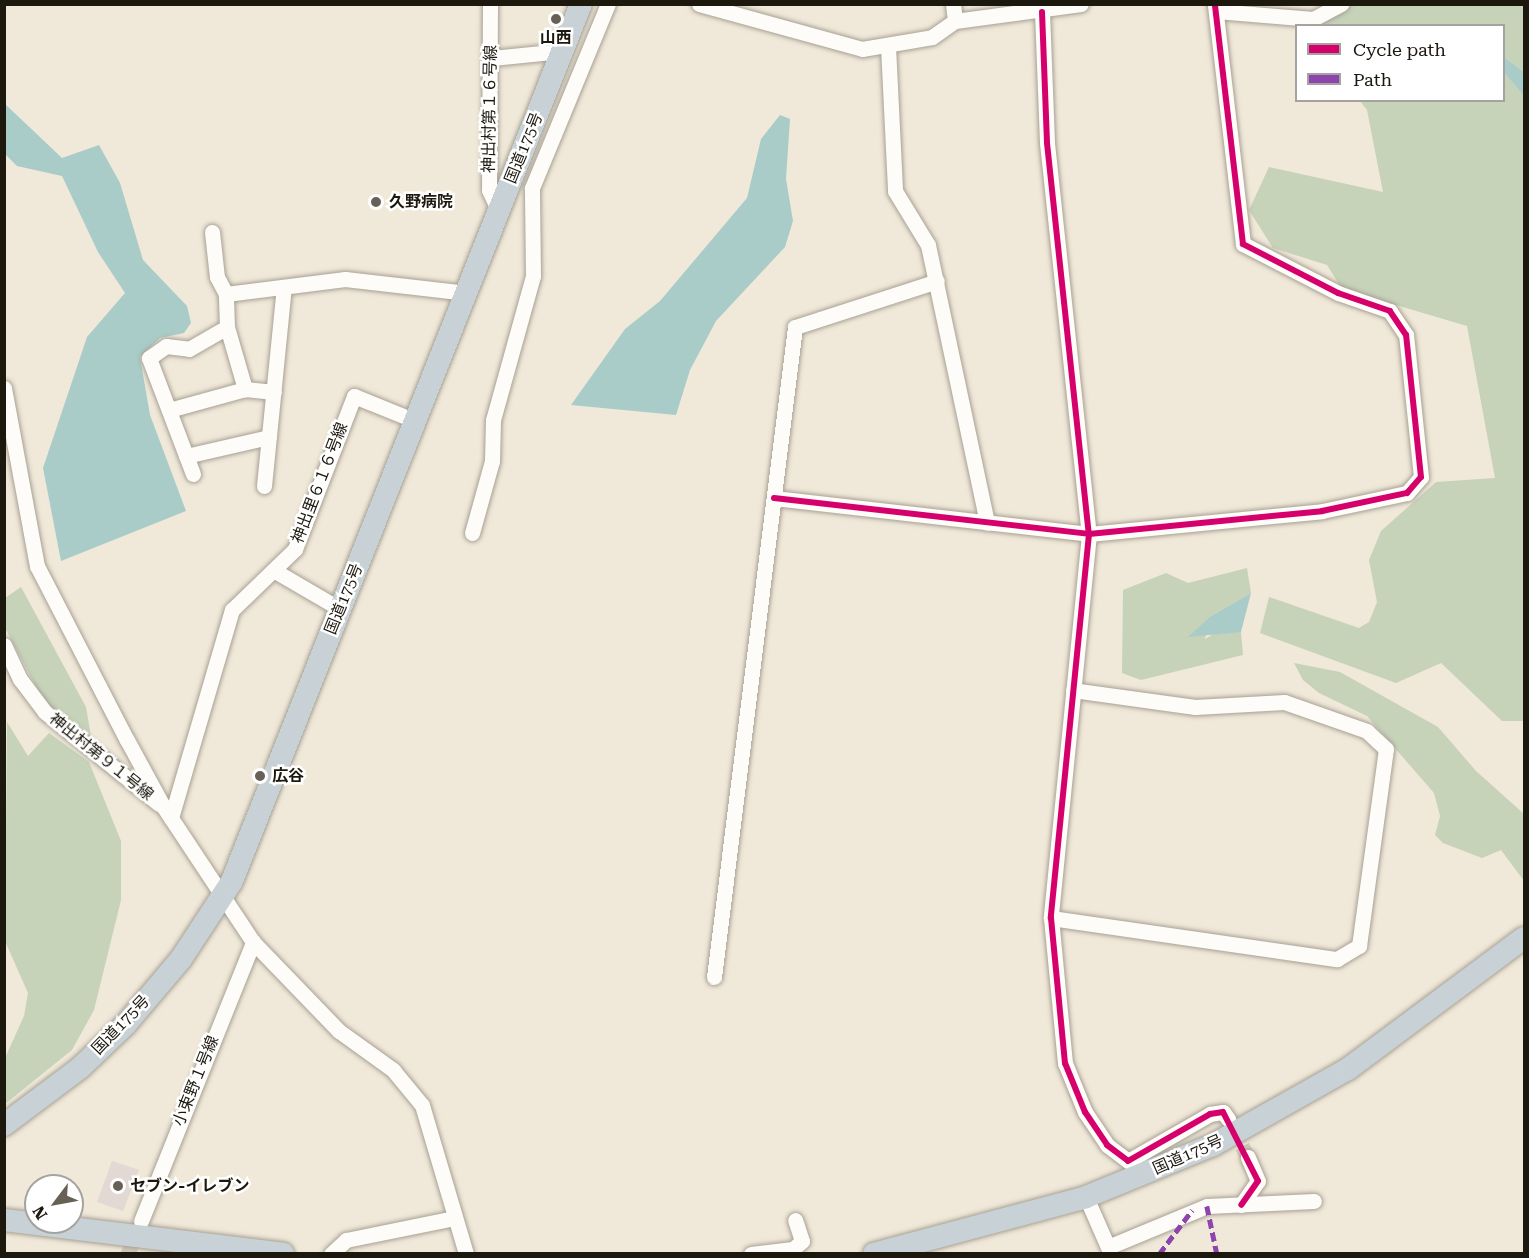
<!DOCTYPE html>
<html>
<head>
<meta charset="utf-8">
<style>
  body { margin:0 }
  #map { position:relative; width:1529px; height:1258px; overflow:hidden; background:#f0e8d8; font-family:"Roboto Serif","Noto Sans JP",serif }
  div>[style] { position:absolute }
  .forest>* { inset:0; background:#c6d3b9 }
  .water>* { inset:0; background:#a9ccc8 }
  .building>* { inset:0; background:#e2d8d4 }
  .minor-tunnel>* { height:15px; margin-top:-7.5px; transform-origin:0; background:repeating-linear-gradient(90deg,#d0c9ba 0 15px,transparent 0 23px) }
  .roads { filter:drop-shadow(0 0 2px #a7a195) drop-shadow(0 0 2px #a7a195) }
  .minor>* { height:15px; margin:-7.5px; padding:0 7.5px; transform-origin:7.5px; border-radius:7.5px; background:#fdfcf9 }
  .highway>* { height:22px; margin:-11px; padding:0 11px; transform-origin:11px; border-radius:11px; background:#c8d2d6 }
  .quiet>* { height:4.5px; margin-top:-2.25px; transform-origin:0; background:repeating-linear-gradient(90deg,#8e44ad 0 9px,transparent 0 13.5px) }
  .cycleway>* { height:6px; margin:-3px; padding:0 3px; transform-origin:3px; border-radius:3px; background:#d6006c }
  .dots>* { width:16px; height:16px; translate:-50% -50%; box-sizing:border-box; border:3px solid #fff; border-radius:50% }
  span { translate:-50% -50%; white-space:nowrap; text-align:center; line-height:1.15; -webkit-text-stroke:5px #fff; paint-order:stroke }
  .poi-label { font-size:16px; color:#1d180e; font-weight:700 }
  .left { translate:0 -50%; text-align:left }
  .street-label { font-size:16px; color:#1d180e }
  .frame { position:absolute; inset:0; border:6px solid #1d180e; pointer-events:none }
  .legend { position:absolute; left:1295px; top:24px; width:210px; height:78px; box-sizing:border-box; background:#fff; border:2px solid #a5a39f; margin:0; padding:8px 10px; list-style:none; font-size:18px; color:#1d180e }
  .legend li { display:flex; align-items:center; gap:12px; height:30px }
  .legend b { width:30px; border:2px solid #a5a39f }
  .north { position:absolute; left:24px; top:1174px; width:60px; height:60px; box-sizing:border-box; background:#fff; border:2px solid #a5a39f; border-radius:50%; rotate:238deg; font-size:16px; font-weight:700; line-height:24px; text-align:center; color:#1d180e }
  .north::after { content:''; display:block; margin:auto; width:21px; height:27px; background:#676155; clip-path:polygon(50% 0,100% 100%,50% 72%,0 100%) }
</style>
</head>
<body>
<div id="map">
  <div class="forest">
    <div style="clip-path:polygon(1353px 5px,1524px 5px,1524px 72px,1504px 57px,1504px 26px,1318px 26px)"></div>
    <div style="clip-path:polygon(1504px 73px,1524px 96px,1524px 721px,1502px 721px,1441px 663px,1396px 683px,1260px 633px,1269px 597px,1359px 628px,1369px 622px,1377px 602px,1369px 560px,1381px 531px,1436px 482px,1495px 478px,1467px 326px,1342px 289px,1327px 265px,1273px 248px,1249px 210px,1269px 167px,1383px 192px,1367px 110px,1360px 101px,1504px 100px)"></div>
    <div style="clip-path:polygon(1247px 568px,1251px 593px,1211px 616px,1205px 639px,1218px 631px,1241px 632px,1243px 655px,1141px 680px,1122px 673px,1123px 590px,1166px 573px,1188px 583px)"></div>
    <div style="clip-path:polygon(21px 587px,86px 707px,92px 742px,46px 705px,5px 628px,5px 598px)"></div>
    <div style="clip-path:polygon(1294px 663px,1340px 672px,1438px 727px,1476px 771px,1524px 814px,1524px 881px,1501px 850px,1482px 858px,1443px 843px,1435px 835px,1440px 816px,1434px 793px,1367px 716px,1319px 693px,1303px 680px)"></div>
    <div style="clip-path:polygon(7px 722px,28px 756px,49px 733px,89px 762px,121px 841px,121px 900px,94px 1010px,72px 1050px,5px 1104px,5px 1058px,24px 1016px,28px 993px,5px 941px)"></div>
  </div>
  <div class="water">
    <div style="clip-path:polygon(1504px 57px,1524px 72px,1524px 96px,1504px 73px)"></div>
    <div style="clip-path:polygon(4px 103px,62px 158px,99px 145px,120px 183px,143px 260px,187px 306px,191px 323px,184px 333px,160px 338px,140px 357px,150px 415px,186px 511px,61px 561px,43px 468px,87px 337px,125px 293px,98px 252px,62px 176px,17px 166px,5px 154px)"></div>
    <div style="clip-path:polygon(780px 115px,790px 119px,786px 179px,793px 221px,785px 247px,716px 321px,690px 370px,676px 415px,571px 405px,625px 329px,660px 301px,747px 198px,761px 139px)"></div>
    <div style="clip-path:polygon(1251px 593px,1241px 632px,1188px 637px,1211px 616px)"></div>
  </div>
  <div class="building">
    <div style="clip-path:polygon(112px 1161px,139px 1170px,123px 1211px,97px 1202px)"></div>
  </div>
  <div class="minor-tunnel">
    <div style="left:1231px;top:1126px;width:35px;rotate:61deg"></div>
    <div style="left:128px;top:1254px;width:28px;rotate:-69deg"></div>
  </div>
  <div class="roads">
    <div class="minor">
      <div style="left:490px;top:4px;width:186px;rotate:90.3deg"></div>
      <div style="left:489px;top:190px;width:23px;rotate:65deg"></div>
      <div style="left:699px;top:4px;width:169px;rotate:15.4deg"></div>
      <div style="left:862px;top:49px;width:71px;rotate:-9.7deg"></div>
      <div style="left:932px;top:37px;width:28px;rotate:-35deg"></div>
      <div style="left:955px;top:21px;width:127px;rotate:-7.7deg"></div>
      <div style="left:953px;top:4px;width:17px;rotate:83deg"></div>
      <div style="left:1216px;top:11px;width:97px;rotate:4.7deg"></div>
      <div style="left:1313px;top:19px;width:32px;rotate:-28deg"></div>
      <div style="left:1042px;top:12px;width:131px;rotate:87.8deg"></div>
      <div style="left:1047px;top:143px;width:393px;rotate:83.9deg"></div>
      <div style="left:1089px;top:534px;width:386px;rotate:95.7deg"></div>
      <div style="left:1051px;top:918px;width:146px;rotate:84.5deg"></div>
      <div style="left:1065px;top:1063px;width:53px;rotate:67.8deg"></div>
      <div style="left:1085px;top:1112px;width:40px;rotate:56deg"></div>
      <div style="left:1107px;top:1145px;width:26px;rotate:37deg"></div>
      <div style="left:1128px;top:1161px;width:95px;rotate:-29.8deg"></div>
      <div style="left:1210px;top:1114px;width:13px;rotate:-9deg"></div>
      <div style="left:1223px;top:1112px;width:9px;rotate:54deg"></div>
      <div style="left:888px;top:46px;width:145px;rotate:87.2deg"></div>
      <div style="left:895px;top:191px;width:63px;rotate:58.6deg"></div>
      <div style="left:928px;top:245px;width:284px;rotate:78deg"></div>
      <div style="left:492px;top:58px;width:70px;rotate:-5.7deg"></div>
      <div style="left:212px;top:232px;width:45px;rotate:83.7deg"></div>
      <div style="left:217px;top:277px;width:19px;rotate:62deg"></div>
      <div style="left:226px;top:294px;width:120px;rotate:-7.2deg"></div>
      <div style="left:345px;top:279px;width:123px;rotate:6.5deg"></div>
      <div style="left:227px;top:327px;width:65px;rotate:73.8deg"></div>
      <div style="left:4px;top:388px;width:181px;rotate:79.5deg"></div>
      <div style="left:37px;top:566px;width:196px;rotate:62.7deg"></div>
      <div style="left:127px;top:740px;width:75px;rotate:61.4deg"></div>
      <div style="left:163px;top:806px;width:163px;rotate:56.5deg"></div>
      <div style="left:253px;top:942px;width:124px;rotate:46deg"></div>
      <div style="left:339px;top:1031px;width:67px;rotate:35.8deg"></div>
      <div style="left:393px;top:1070px;width:45px;rotate:50.4deg"></div>
      <div style="left:422px;top:1105px;width:155px;rotate:73.5deg"></div>
      <div style="left:169px;top:410px;width:79px;rotate:-15.4deg"></div>
      <div style="left:245px;top:389px;width:29px;rotate:6deg"></div>
      <div style="left:186px;top:456px;width:85px;rotate:-12.9deg"></div>
      <div style="left:193px;top:474px;width:124px;rotate:-110.8deg"></div>
      <div style="left:149px;top:358px;width:21px;rotate:-35deg"></div>
      <div style="left:166px;top:346px;width:23px;rotate:7deg"></div>
      <div style="left:189px;top:349px;width:44px;rotate:-30.1deg"></div>
      <div style="left:227px;top:327px;width:33px;rotate:-92deg"></div>
      <div style="left:264px;top:486px;width:200px;rotate:-84.3deg"></div>
      <div style="left:774px;top:498px;width:317px;rotate:6.5deg"></div>
      <div style="left:1089px;top:534px;width:234px;rotate:-5.6deg"></div>
      <div style="left:1322px;top:511px;width:87px;rotate:-12deg"></div>
      <div style="left:1407px;top:493px;width:21px;rotate:-49deg"></div>
      <div style="left:1421px;top:477px;width:143px;rotate:-96deg"></div>
      <div style="left:1406px;top:335px;width:29px;rotate:-124deg"></div>
      <div style="left:1390px;top:311px;width:55px;rotate:-160.9deg"></div>
      <div style="left:1338px;top:293px;width:107px;rotate:-152.7deg"></div>
      <div style="left:1243px;top:244px;width:242px;rotate:-96.7deg"></div>
      <div style="left:472px;top:533px;width:75px;rotate:-74.5deg"></div>
      <div style="left:492px;top:461px;width:41px;rotate:-88.6deg"></div>
      <div style="left:493px;top:420px;width:149px;rotate:-74.5deg"></div>
      <div style="left:533px;top:276px;width:88px;rotate:-90.7deg"></div>
      <div style="left:532px;top:188px;width:199px;rotate:-67.6deg"></div>
      <div style="left:275px;top:571px;width:75px;rotate:30.3deg"></div>
      <div style="left:4px;top:645px;width:38px;rotate:65deg"></div>
      <div style="left:20px;top:679px;width:41px;rotate:52.9deg"></div>
      <div style="left:45px;top:712px;width:146px;rotate:38.9deg"></div>
      <div style="left:171px;top:818px;width:217px;rotate:-73.7deg"></div>
      <div style="left:232px;top:610px;width:88px;rotate:-44.1deg"></div>
      <div style="left:295px;top:549px;width:164px;rotate:-68.9deg"></div>
      <div style="left:354px;top:396px;width:67px;rotate:22deg"></div>
      <div style="left:1051px;top:918px;width:289px;rotate:8.2deg"></div>
      <div style="left:1337px;top:959px;width:26px;rotate:-31deg"></div>
      <div style="left:1359px;top:946px;width:199px;rotate:-82.2deg"></div>
      <div style="left:1386px;top:749px;width:26px;rotate:-137deg"></div>
      <div style="left:1367px;top:731px;width:88px;rotate:-160.7deg"></div>
      <div style="left:1284px;top:702px;width:89px;rotate:176.8deg"></div>
      <div style="left:1195px;top:707px;width:123px;rotate:-172.1deg"></div>
      <div style="left:714px;top:977px;width:655px;rotate:-82.9deg"></div>
      <div style="left:795px;top:327px;width:149px;rotate:-17.9deg"></div>
      <div style="left:1086px;top:1197px;width:55px;rotate:66.3deg"></div>
      <div style="left:1108px;top:1247px;width:107px;rotate:-22.5deg"></div>
      <div style="left:1207px;top:1206px;width:107px;rotate:-2.7deg"></div>
      <div style="left:1241px;top:1205px;width:29px;rotate:-55deg"></div>
      <div style="left:1258px;top:1181px;width:26px;rotate:-113deg"></div>
      <div style="left:141px;top:1221px;width:301px;rotate:-68.1deg"></div>
      <div style="left:331px;top:1254px;width:21px;rotate:-43deg"></div>
      <div style="left:346px;top:1240px;width:110px;rotate:-11.5deg"></div>
      <div style="left:751px;top:1254px;width:42px;rotate:-6.8deg"></div>
      <div style="left:793px;top:1249px;width:12px;rotate:-42deg"></div>
      <div style="left:802px;top:1241px;width:22px;rotate:-108deg"></div>
    </div>
    <div class="highway">
      <div style="left:4px;top:1125px;width:95px;rotate:-36.9deg"></div>
      <div style="left:80px;top:1068px;width:64px;rotate:-43.7deg"></div>
      <div style="left:126px;top:1024px;width:85px;rotate:-49.8deg"></div>
      <div style="left:181px;top:959px;width:93px;rotate:-56.8deg"></div>
      <div style="left:232px;top:881px;width:944px;rotate:-68.3deg"></div>
      <div style="left:4px;top:1220px;width:281px;rotate:6.9deg"></div>
      <div style="left:874px;top:1254px;width:220px;rotate:-15deg"></div>
      <div style="left:1086px;top:1197px;width:137px;rotate:-22.3deg"></div>
      <div style="left:1213px;top:1145px;width:155px;rotate:-29.4deg"></div>
      <div style="left:1348px;top:1069px;width:219px;rotate:-36.7deg"></div>
    </div>
  </div>
  <div class="quiet">
    <div style="left:1207px;top:1206px;width:49px;rotate:78.2deg"></div>
    <div style="left:1159px;top:1254px;width:55px;rotate:-53.1deg"></div>
  </div>
  <div class="cycleway">
    <div style="left:1042px;top:12px;width:131px;rotate:87.8deg"></div>
    <div style="left:1047px;top:143px;width:393px;rotate:83.9deg"></div>
    <div style="left:1089px;top:534px;width:386px;rotate:95.7deg"></div>
    <div style="left:1051px;top:918px;width:146px;rotate:84.5deg"></div>
    <div style="left:1065px;top:1063px;width:53px;rotate:67.8deg"></div>
    <div style="left:1085px;top:1112px;width:40px;rotate:56deg"></div>
    <div style="left:1107px;top:1145px;width:26px;rotate:37deg"></div>
    <div style="left:1128px;top:1161px;width:95px;rotate:-29.8deg"></div>
    <div style="left:1210px;top:1114px;width:13px;rotate:-9deg"></div>
    <div style="left:1223px;top:1112px;width:77px;rotate:63.1deg"></div>
    <div style="left:1258px;top:1181px;width:29px;rotate:125deg"></div>
    <div style="left:774px;top:498px;width:317px;rotate:6.5deg"></div>
    <div style="left:1089px;top:534px;width:234px;rotate:-5.6deg"></div>
    <div style="left:1322px;top:511px;width:87px;rotate:-12deg"></div>
    <div style="left:1407px;top:493px;width:21px;rotate:-49deg"></div>
    <div style="left:1421px;top:477px;width:143px;rotate:-96deg"></div>
    <div style="left:1406px;top:335px;width:29px;rotate:-124deg"></div>
    <div style="left:1390px;top:311px;width:55px;rotate:-160.9deg"></div>
    <div style="left:1338px;top:293px;width:107px;rotate:-152.7deg"></div>
    <div style="left:1243px;top:244px;width:242px;rotate:-96.7deg"></div>
  </div>
  <div class="dots">
    <div style="left:556px;top:19px;background:#676155"></div>
    <div style="left:376px;top:202px;background:#676155"></div>
    <div style="left:260px;top:776px;background:#676155"></div>
    <div style="left:118px;top:1186px;background:#676155"></div>
  </div>
  <div class="poi-label">
    <span style="left:556px;top:38px">山西</span>
    <span class="left" style="left:389px;top:202px">久野病院</span>
    <span class="left" style="left:272px;top:776px">広谷</span>
    <span class="left" style="left:130px;top:1186px">セブン-イレブン</span>
  </div>
  <div class="street-label">
    <span style="left:490px;top:109px;rotate:-89deg">神出村第１６号線</span>
    <span style="left:524px;top:148px;rotate:-68deg">国道175号</span>
    <span style="left:320px;top:483px;rotate:-69deg">神出里６１６号線</span>
    <span style="left:344px;top:599px;rotate:-68deg">国道175号</span>
    <span style="left:101px;top:757px;rotate:39deg">神出村第９１号線</span>
    <span style="left:121px;top:1025px;rotate:-46deg">国道175号</span>
    <span style="left:196px;top:1081px;rotate:-68deg">小束野１号線</span>
    <span style="left:1188px;top:1155px;rotate:-24deg">国道175号</span>
  </div>
  <div class="frame"></div>
  <ul class="legend">
  <li><b style="height:8px;background:#d6006c"></b>Cycle path</li>
  <li><b style="height:8px;background:#8e44ad"></b>Path</li>
  </ul>
  <div class="north">N</div>
</div>
</body>
</html>
